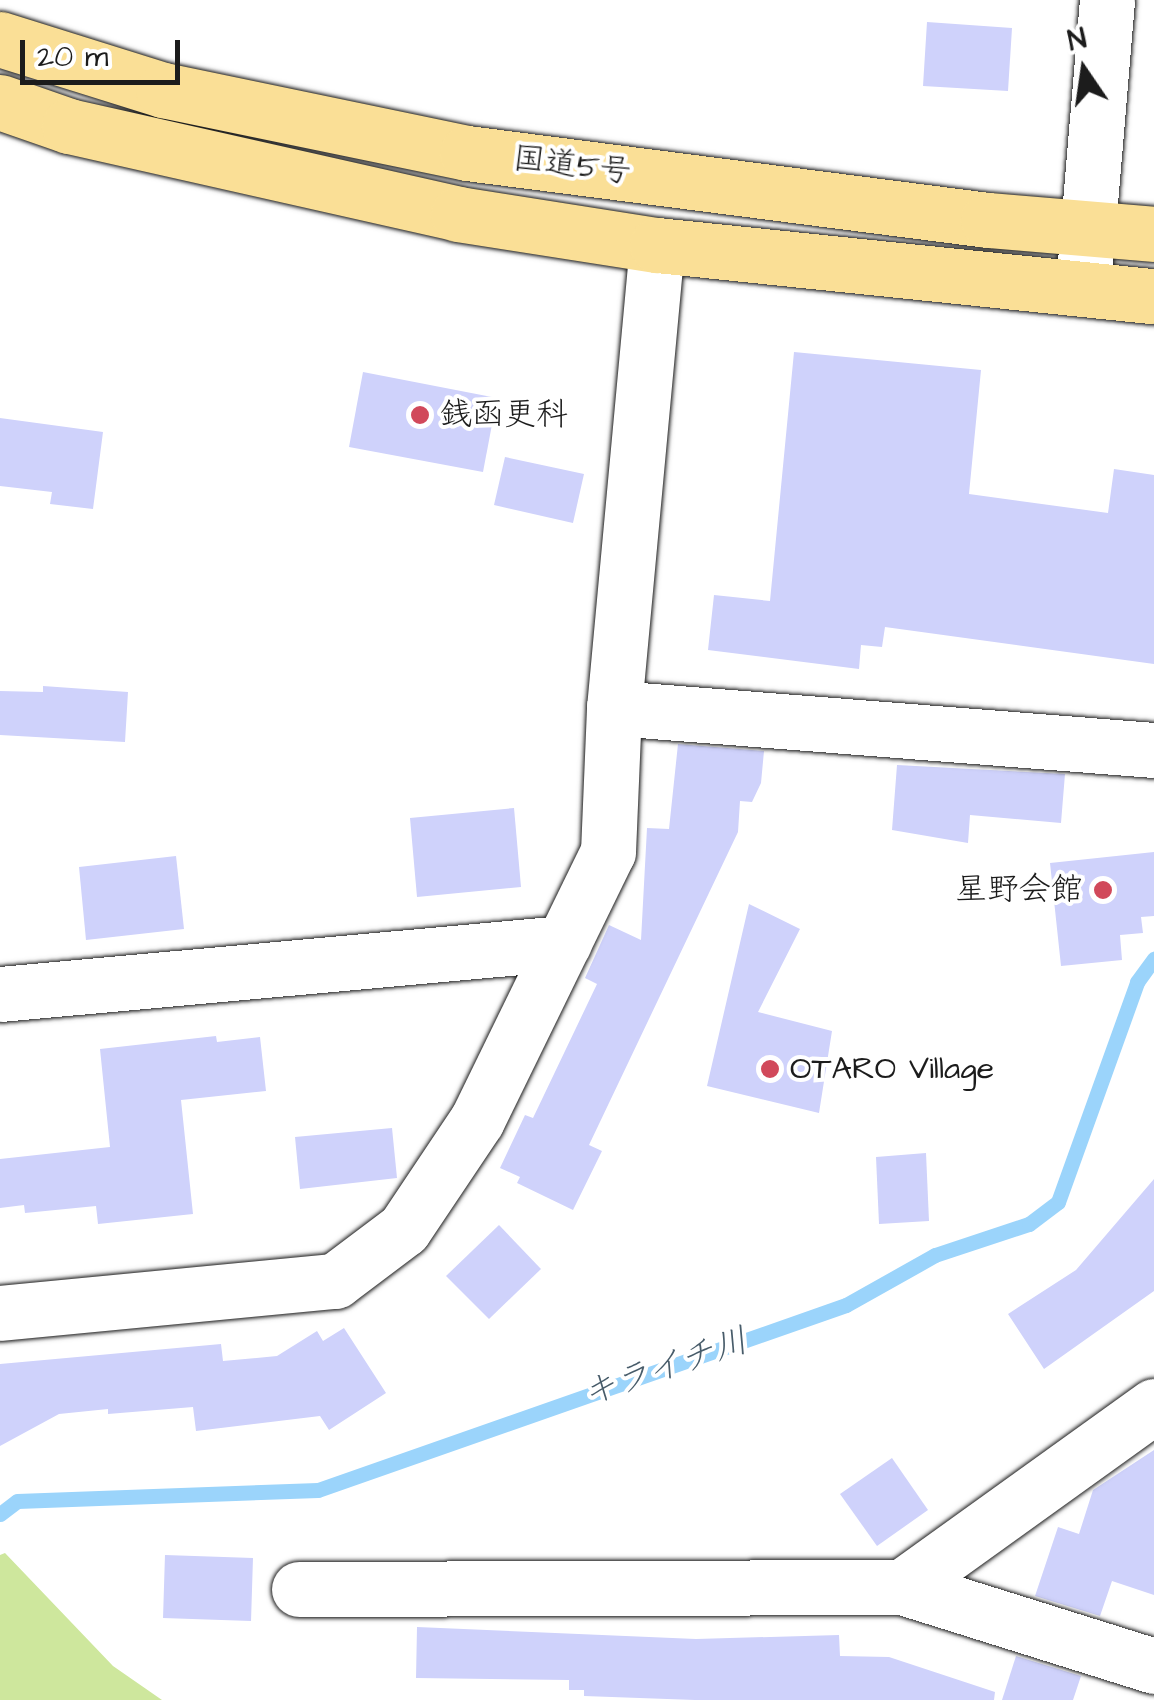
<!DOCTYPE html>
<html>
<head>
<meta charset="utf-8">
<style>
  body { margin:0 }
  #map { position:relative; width:1154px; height:1700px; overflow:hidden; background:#fff; font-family:"Architects Daughter","Klee One",sans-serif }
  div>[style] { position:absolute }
  .green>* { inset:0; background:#cee79d }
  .stream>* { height:15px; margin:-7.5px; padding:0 7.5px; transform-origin:7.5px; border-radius:7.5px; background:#9bd4fb }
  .building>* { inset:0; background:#cfd2fb }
  .roads { filter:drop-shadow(0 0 2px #1c1c1c) drop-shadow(0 0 2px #1c1c1c) }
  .minor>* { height:55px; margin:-27.5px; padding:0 27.5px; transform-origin:27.5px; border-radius:27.5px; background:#fff }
  .highway>* { height:55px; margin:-27.5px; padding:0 27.5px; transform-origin:27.5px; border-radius:27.5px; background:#fadf96 }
  .dots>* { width:28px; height:28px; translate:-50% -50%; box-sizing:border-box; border:5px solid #fff; border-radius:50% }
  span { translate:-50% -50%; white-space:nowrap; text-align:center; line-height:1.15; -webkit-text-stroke:8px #fff; paint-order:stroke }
  .street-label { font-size:32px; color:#1c1c1c }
  .poi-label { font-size:32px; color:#1c1c1c }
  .left { translate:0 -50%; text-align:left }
  .right { translate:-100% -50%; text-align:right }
  .water-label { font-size:35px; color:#485c6a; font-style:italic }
  .north { position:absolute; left:1034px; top:20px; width:100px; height:100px; -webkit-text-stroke:8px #fff; paint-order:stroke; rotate:347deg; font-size:28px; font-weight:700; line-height:40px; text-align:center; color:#1c1c1c }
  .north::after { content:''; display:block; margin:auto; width:35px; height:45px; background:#1c1c1c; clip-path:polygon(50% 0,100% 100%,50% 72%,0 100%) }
  .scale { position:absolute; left:20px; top:40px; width:160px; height:45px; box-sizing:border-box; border:5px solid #1c1c1c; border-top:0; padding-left:12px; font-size:30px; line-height:35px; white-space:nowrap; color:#1c1c1c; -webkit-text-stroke:8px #fff; paint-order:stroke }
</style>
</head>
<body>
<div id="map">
  <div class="green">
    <div style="clip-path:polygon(5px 1553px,113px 1666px,162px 1700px,0 1700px,0 1555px)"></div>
  </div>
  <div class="stream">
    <div style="left:0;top:1514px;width:21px;rotate:-37deg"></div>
    <div style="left:17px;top:1501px;width:301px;rotate:-2.1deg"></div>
    <div style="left:318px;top:1490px;width:559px;rotate:-19.31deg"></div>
    <div style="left:846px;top:1305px;width:102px;rotate:-29.3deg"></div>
    <div style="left:935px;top:1255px;width:99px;rotate:-18.3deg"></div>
    <div style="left:1029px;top:1224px;width:36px;rotate:-37deg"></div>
    <div style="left:1058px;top:1202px;width:234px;rotate:-70.2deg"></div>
    <div style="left:1137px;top:982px;width:29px;rotate:-54deg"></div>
  </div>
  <div class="building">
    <div style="clip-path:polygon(927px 22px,1012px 28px,1008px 91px,923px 86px)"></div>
    <div style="clip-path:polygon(794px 352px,981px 370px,969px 494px,1108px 513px,1114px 469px,1154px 475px,1154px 664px,885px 627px,882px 647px,861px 645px,859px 669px,708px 650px,714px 595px,770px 601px)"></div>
    <div style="clip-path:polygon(363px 372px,497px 398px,483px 472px,349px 447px)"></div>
    <div style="clip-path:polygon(0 418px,103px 432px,93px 509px,50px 504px,52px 492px,0 486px)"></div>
    <div style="clip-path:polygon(505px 457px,584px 474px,573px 523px,494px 505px)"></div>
    <div style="clip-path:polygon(43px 686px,128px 692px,125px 742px,0 735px,0 691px,43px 692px)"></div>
    <div style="clip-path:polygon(678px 744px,764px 751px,761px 783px,752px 802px,740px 801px,738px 832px,589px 1145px,602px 1151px,573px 1210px,517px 1183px,520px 1177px,500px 1168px,525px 1115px,533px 1118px,597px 984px,585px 978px,609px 925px,641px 940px,647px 828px,669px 829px)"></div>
    <div style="clip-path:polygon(897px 765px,1065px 774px,1061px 823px,970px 815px,968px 843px,892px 830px)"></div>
    <div style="clip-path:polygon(514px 808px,521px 887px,417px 897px,410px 818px)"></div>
    <div style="clip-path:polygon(1154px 852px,1154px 916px,1141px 917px,1143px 933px,1120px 935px,1122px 960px,1061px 966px,1050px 863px)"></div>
    <div style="clip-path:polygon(176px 856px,184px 929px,86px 940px,79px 867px)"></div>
    <div style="clip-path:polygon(749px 904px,800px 929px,758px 1012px,832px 1031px,819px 1113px,707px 1086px)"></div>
    <div style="clip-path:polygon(216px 1036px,217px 1042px,260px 1037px,266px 1091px,181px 1100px,193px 1214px,98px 1224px,96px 1206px,25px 1213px,24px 1205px,0 1208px,0 1159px,110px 1147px,100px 1049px)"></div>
    <div style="clip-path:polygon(392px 1128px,397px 1178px,300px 1189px,295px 1137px)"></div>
    <div style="clip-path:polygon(926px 1153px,929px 1221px,879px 1224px,876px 1157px)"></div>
    <div style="clip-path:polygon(1154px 1179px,1154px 1291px,1044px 1369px,1008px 1314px,1076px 1270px)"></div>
    <div style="clip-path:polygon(499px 1225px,541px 1269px,489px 1319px,446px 1276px)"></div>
    <div style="clip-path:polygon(344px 1328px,386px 1393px,329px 1430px,320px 1416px,196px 1431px,193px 1407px,108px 1414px,108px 1409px,59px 1414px,0 1446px,0 1364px,221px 1344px,223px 1361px,277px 1356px,317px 1331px,323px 1341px)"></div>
    <div style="clip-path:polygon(1154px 1450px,1154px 1595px,1112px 1581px,1100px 1616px,1035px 1596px,1058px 1527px,1079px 1534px,1093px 1490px)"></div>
    <div style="clip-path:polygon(892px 1458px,928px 1510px,877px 1546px,840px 1494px)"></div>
    <div style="clip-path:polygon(165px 1555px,253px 1558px,251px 1621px,163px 1618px)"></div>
    <div style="clip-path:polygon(417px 1627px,696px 1639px,839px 1635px,840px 1656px,889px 1657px,995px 1692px,994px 1700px,695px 1700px,584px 1696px,584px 1690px,569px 1690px,569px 1680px,416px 1678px)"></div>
    <div style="clip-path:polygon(1016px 1656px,1081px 1676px,1073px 1700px,1002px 1700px)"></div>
  </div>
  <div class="roads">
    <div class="minor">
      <div style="left:1083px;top:286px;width:287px;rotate:-85.2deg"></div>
      <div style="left:614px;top:708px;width:542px;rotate:4.45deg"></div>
      <div style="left:0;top:994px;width:566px;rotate:-5.17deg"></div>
      <div style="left:0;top:1313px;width:337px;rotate:-5.5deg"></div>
      <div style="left:335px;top:1281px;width:86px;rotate:-37deg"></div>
      <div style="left:404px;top:1229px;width:131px;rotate:-56.2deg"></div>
      <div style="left:477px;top:1120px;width:298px;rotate:-64deg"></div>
      <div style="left:608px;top:852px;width:144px;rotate:-87.6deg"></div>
      <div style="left:614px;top:708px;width:465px;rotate:-84.7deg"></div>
      <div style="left:902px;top:1587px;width:310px;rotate:-35.7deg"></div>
      <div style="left:299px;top:1589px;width:603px;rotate:-0.19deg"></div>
      <div style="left:902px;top:1587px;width:264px;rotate:17.4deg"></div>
    </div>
    <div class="highway">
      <div style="left:0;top:39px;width:171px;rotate:17.4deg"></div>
      <div style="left:163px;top:90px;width:310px;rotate:11.7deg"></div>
      <div style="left:467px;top:153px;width:525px;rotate:7.33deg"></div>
      <div style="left:988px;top:220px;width:167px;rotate:4.8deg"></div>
      <div style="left:0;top:102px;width:73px;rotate:19.2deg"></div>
      <div style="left:69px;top:126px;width:399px;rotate:12.7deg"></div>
      <div style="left:458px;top:214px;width:201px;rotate:8.9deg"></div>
      <div style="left:657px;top:245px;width:500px;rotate:5.9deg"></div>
    </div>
  </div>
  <div class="dots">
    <div style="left:420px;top:415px;background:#d1495b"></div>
    <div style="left:1103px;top:890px;background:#d1495b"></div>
    <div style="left:770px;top:1069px;background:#d1495b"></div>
  </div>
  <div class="street-label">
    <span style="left:572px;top:166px;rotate:7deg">国道5号</span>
  </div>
  <div class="poi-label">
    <span class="left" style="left:440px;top:415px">銭函更科</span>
    <span class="right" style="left:1083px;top:890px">星野会館</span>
    <span class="left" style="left:790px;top:1069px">OTARO Village</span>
  </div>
  <div class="water-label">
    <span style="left:665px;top:1368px;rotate:-19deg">キライチ川</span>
  </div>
  <div class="north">N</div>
  <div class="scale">20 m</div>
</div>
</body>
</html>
